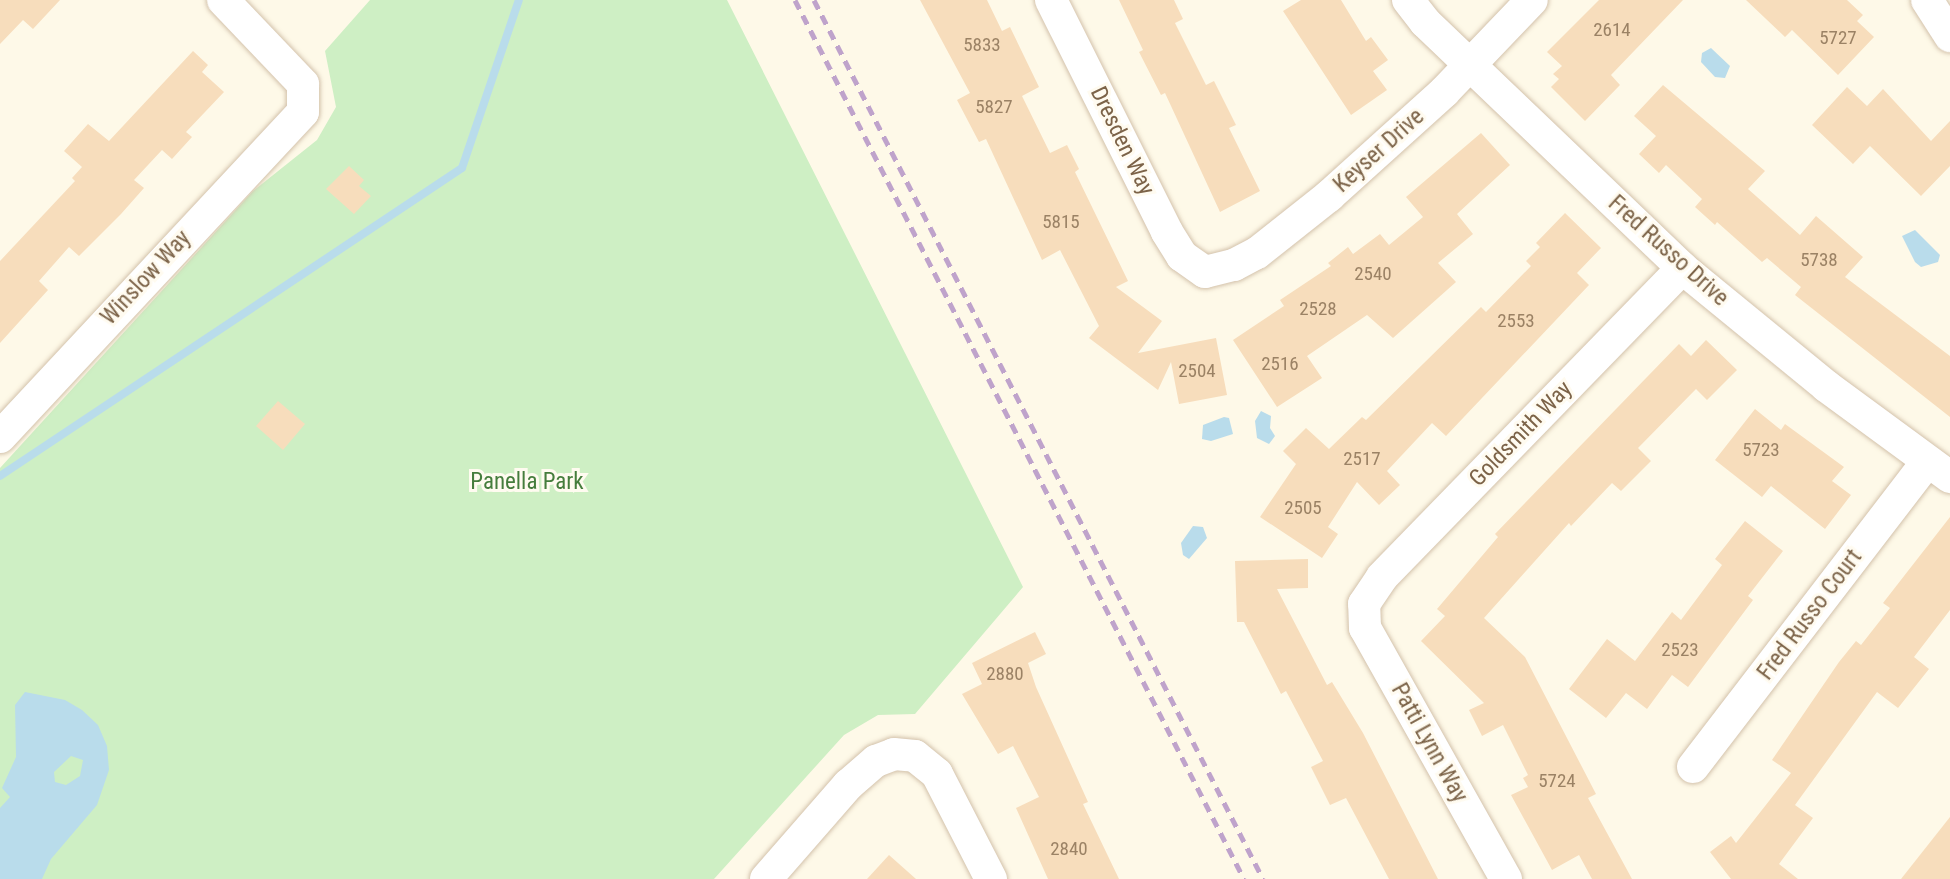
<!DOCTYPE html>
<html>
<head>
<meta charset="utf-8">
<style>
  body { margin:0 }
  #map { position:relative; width:1950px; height:879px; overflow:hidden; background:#fef9e8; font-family:"Roboto Condensed",sans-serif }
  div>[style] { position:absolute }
  .green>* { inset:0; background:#ceefc4 }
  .water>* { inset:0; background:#b9dceb }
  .stream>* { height:8px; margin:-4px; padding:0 4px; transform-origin:4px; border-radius:4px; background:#b9dceb }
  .building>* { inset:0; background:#f7ddbc }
  .roads { filter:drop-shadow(0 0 2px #d3c2ab) drop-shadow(0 0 2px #d3c2ab) }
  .minor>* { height:32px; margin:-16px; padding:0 16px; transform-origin:16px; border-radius:16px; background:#fff }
  .rail>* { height:5px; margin-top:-2.5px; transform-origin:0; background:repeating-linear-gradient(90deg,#bfa3cb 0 10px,transparent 0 17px) }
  span { translate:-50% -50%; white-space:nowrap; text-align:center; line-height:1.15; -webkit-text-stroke:6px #fffbf0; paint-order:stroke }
  .number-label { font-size:19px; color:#9b8265 }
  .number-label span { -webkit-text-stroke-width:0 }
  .street-label { font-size:23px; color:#7c6348 }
  .park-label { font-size:23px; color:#457d3c }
</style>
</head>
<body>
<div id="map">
  <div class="green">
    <div style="clip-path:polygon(370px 0,727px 0,1023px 587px,915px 714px,878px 715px,844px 735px,714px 879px,0 879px,0 468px,253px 191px,317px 140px,336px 107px,325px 51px)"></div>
  </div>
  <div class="water">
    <div style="clip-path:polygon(1711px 48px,1730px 66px,1725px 78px,1715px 77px,1701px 62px,1702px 53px)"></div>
    <div style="clip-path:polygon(1915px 230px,1940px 255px,1938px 262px,1921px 267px,1915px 262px,1902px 236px)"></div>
    <div style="clip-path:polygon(1261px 411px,1271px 416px,1270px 428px,1275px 436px,1269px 444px,1257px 438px,1255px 421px)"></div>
    <div style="clip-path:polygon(1224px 417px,1229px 418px,1233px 434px,1211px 441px,1202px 439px,1203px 425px)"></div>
    <div style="clip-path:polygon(1193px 526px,1203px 527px,1207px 538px,1189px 559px,1183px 555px,1181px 543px)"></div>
    <div style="clip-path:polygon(evenodd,25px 692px,65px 700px,82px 710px,98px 725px,107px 746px,109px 770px,97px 805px,51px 859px,42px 879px,0 879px,0 808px,10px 797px,2px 788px,16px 757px,15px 705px,25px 692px,71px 756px,83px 760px,80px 776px,66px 785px,55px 782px,54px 772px,71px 756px)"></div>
  </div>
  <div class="stream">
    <div style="left:0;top:476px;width:555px;rotate:-33.69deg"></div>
    <div style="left:462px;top:168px;width:177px;rotate:-71.3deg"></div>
  </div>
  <div class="building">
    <div style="clip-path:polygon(0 0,60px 0,33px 29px,23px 20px,0 44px)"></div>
    <div style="clip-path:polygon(920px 0,987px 0,1002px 31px,1010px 27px,1039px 87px,1022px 96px,1050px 153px,1067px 145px,1079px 169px,1075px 172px,1128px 281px,1116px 287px,1162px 321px,1138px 353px,1216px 338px,1227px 395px,1179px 404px,1171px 362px,1158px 390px,1089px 338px,1099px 326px,1060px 250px,1042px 260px,986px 139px,979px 142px,957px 100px,970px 93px)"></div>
    <div style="clip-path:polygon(1119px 0,1174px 0,1183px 19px,1175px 23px,1206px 85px,1214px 81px,1236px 125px,1229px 128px,1260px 191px,1220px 212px,1165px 93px,1161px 95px,1139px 52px,1143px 50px)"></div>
    <div style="clip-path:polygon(1301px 0,1341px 0,1366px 41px,1371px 37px,1388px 60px,1373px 71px,1387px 90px,1351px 115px,1283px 11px)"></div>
    <div style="clip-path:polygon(1599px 0,1683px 0,1611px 75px,1620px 85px,1585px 121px,1551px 87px,1559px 79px,1553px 74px,1562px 66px,1547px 52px)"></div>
    <div style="clip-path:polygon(1746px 0,1847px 0,1863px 15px,1857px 21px,1874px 37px,1838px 75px,1792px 30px,1785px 37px)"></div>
    <div style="clip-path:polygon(193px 51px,208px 65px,202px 72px,224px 92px,186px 132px,192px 137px,172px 159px,162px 150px,134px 180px,144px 188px,121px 214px,79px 256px,69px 247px,39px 281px,48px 290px,0 343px,0 261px,75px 181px,72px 178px,82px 167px,64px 151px,88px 124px,109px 141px)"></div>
    <div style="clip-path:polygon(1663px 85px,1765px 171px,1748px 189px,1800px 235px,1816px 216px,1863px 257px,1845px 277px,1950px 356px,1950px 417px,1795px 295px,1801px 287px,1767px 258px,1762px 262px,1717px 222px,1715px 225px,1695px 207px,1702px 199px,1666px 165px,1659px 173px,1639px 154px,1656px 136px,1634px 116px)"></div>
    <div style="clip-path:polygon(1847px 87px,1867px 106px,1883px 89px,1931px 141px,1950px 121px,1950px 166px,1921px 196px,1870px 146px,1853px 164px,1812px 125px)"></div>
    <div style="clip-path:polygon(1481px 133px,1510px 165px,1457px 214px,1473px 234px,1438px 263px,1456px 282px,1393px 338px,1367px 315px,1307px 356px,1322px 378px,1277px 407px,1233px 340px,1284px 306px,1280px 300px,1331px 266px,1328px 263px,1348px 247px,1353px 254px,1380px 234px,1389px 245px,1423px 217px,1406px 197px)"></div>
    <div style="clip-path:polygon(349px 166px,364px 180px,359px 186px,371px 196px,354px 214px,326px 189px)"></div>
    <div style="clip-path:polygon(1565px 213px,1601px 248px,1577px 273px,1589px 285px,1446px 436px,1432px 423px,1387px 471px,1400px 485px,1379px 505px,1357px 482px,1328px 527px,1338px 534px,1322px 558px,1260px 517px,1296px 464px,1283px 451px,1306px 428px,1329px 449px,1362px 417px,1366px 420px,1481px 307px,1486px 312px,1531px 266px,1526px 261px,1540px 247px,1536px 243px)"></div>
    <div style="clip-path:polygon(1706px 340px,1737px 370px,1707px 400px,1696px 389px,1638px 448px,1651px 461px,1621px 491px,1612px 483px,1571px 526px,1569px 523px,1484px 618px,1525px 657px,1596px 794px,1588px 798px,1632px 879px,1592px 879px,1579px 855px,1552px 870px,1511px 795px,1528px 787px,1523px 778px,1528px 775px,1503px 725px,1482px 736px,1469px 710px,1484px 703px,1421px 641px,1445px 616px,1437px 609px,1498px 537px,1495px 534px,1679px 344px,1691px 356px)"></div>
    <div style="clip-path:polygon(278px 401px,305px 424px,283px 450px,256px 426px)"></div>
    <div style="clip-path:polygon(1755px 409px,1781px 430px,1785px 424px,1844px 467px,1832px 481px,1851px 495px,1825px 529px,1771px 486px,1762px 497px,1715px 460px)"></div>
    <div style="clip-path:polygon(1950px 517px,1950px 610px,1914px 657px,1929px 669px,1898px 708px,1877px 692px,1795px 805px,1813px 818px,1779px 864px,1798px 879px,1731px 879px,1710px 852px,1731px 836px,1736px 843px,1791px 773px,1772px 760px,1839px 662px,1856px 641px,1861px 645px,1890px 608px,1883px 603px)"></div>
    <div style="clip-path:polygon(1745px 521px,1783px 551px,1748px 596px,1753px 600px,1688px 687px,1672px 675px,1647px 709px,1626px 693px,1606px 718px,1569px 689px,1607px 639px,1635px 661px,1672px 612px,1681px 620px,1722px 565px,1715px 559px)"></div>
    <div style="clip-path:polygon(1308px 559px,1308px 588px,1277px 589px,1327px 685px,1332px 682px,1363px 733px,1438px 879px,1389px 879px,1346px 798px,1330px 805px,1311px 767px,1323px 761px,1286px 691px,1281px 694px,1244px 622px,1237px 622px,1235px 561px)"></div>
    <div style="clip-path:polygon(1035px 632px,1046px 654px,1028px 663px,1036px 687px,1088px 802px,1083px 804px,1119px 879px,1048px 879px,1016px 808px,1039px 797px,1013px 746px,998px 754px,962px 694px,982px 684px,972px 663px)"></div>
    <div style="clip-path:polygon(1950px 817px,1950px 879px,1901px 879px)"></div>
    <div style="clip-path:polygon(889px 855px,916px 879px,867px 879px)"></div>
  </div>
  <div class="roads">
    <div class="minor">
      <div style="left:1051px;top:0;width:259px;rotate:63.4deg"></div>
      <div style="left:1167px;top:232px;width:28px;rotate:58deg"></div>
      <div style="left:1182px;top:256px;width:28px;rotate:35deg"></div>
      <div style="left:1205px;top:272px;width:30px;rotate:-14deg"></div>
      <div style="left:1234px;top:265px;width:26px;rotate:-28deg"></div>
      <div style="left:1257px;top:253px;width:92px;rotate:-38.4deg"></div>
      <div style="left:1329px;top:196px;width:155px;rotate:-42.1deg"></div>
      <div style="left:1444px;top:92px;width:127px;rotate:-46.3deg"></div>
      <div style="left:1408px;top:0;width:28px;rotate:52deg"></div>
      <div style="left:1425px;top:22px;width:356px;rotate:43.7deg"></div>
      <div style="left:1682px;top:268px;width:186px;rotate:39.3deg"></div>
      <div style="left:1826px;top:386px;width:154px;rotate:36.3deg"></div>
      <div style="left:1927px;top:0;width:43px;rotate:57.4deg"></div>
      <div style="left:0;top:437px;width:444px;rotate:-47deg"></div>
      <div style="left:303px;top:112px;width:28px;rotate:-90deg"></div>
      <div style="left:303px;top:84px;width:116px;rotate:-133.6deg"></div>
      <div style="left:1693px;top:767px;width:384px;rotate:-52.5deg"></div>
      <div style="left:766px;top:879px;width:125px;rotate:-48.9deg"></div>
      <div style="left:848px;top:785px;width:37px;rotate:-41deg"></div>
      <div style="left:876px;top:761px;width:19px;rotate:-21deg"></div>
      <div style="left:894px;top:754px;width:21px;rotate:5deg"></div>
      <div style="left:915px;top:756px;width:28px;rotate:39deg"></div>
      <div style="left:937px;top:774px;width:118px;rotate:62.8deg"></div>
      <div style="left:1506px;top:879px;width:288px;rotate:-119.3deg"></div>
      <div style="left:1365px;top:628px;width:24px;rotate:-92deg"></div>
      <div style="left:1364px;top:604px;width:32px;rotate:-56deg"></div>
      <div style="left:1382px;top:577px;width:431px;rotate:-45.8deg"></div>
    </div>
  </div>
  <div class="rail">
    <div style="left:795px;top:0;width:987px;rotate:62.94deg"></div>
    <div style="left:814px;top:0;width:987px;rotate:62.94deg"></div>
  </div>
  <div class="number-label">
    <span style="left:1612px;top:30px">2614</span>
    <span style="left:1838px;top:38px">5727</span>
    <span style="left:982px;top:45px">5833</span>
    <span style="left:994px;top:107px">5827</span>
    <span style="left:1061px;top:222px">5815</span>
    <span style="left:1819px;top:260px">5738</span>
    <span style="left:1373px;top:274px">2540</span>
    <span style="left:1318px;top:309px">2528</span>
    <span style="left:1516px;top:321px">2553</span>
    <span style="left:1280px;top:364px">2516</span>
    <span style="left:1197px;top:371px">2504</span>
    <span style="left:1761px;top:450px">5723</span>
    <span style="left:1362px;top:459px">2517</span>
    <span style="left:1303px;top:508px">2505</span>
    <span style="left:1680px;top:650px">2523</span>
    <span style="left:1005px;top:674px">2880</span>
    <span style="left:1557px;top:781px">5724</span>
    <span style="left:1069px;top:849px">2840</span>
  </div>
  <div class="street-label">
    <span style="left:1122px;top:141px;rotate:64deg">Dresden Way</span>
    <span style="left:1379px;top:151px;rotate:-42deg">Keyser Drive</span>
    <span style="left:1668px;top:251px;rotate:42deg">Fred Russo Drive</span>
    <span style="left:146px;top:278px;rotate:-47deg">Winslow Way</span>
    <span style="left:1521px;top:434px;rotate:-46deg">Goldsmith Way</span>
    <span style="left:1810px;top:615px;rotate:-53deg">Fred Russo Court</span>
    <span style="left:1429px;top:743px;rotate:61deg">Patti Lynn Way</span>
  </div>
  <div class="park-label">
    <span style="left:527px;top:482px">Panella Park</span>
  </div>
</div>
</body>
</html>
